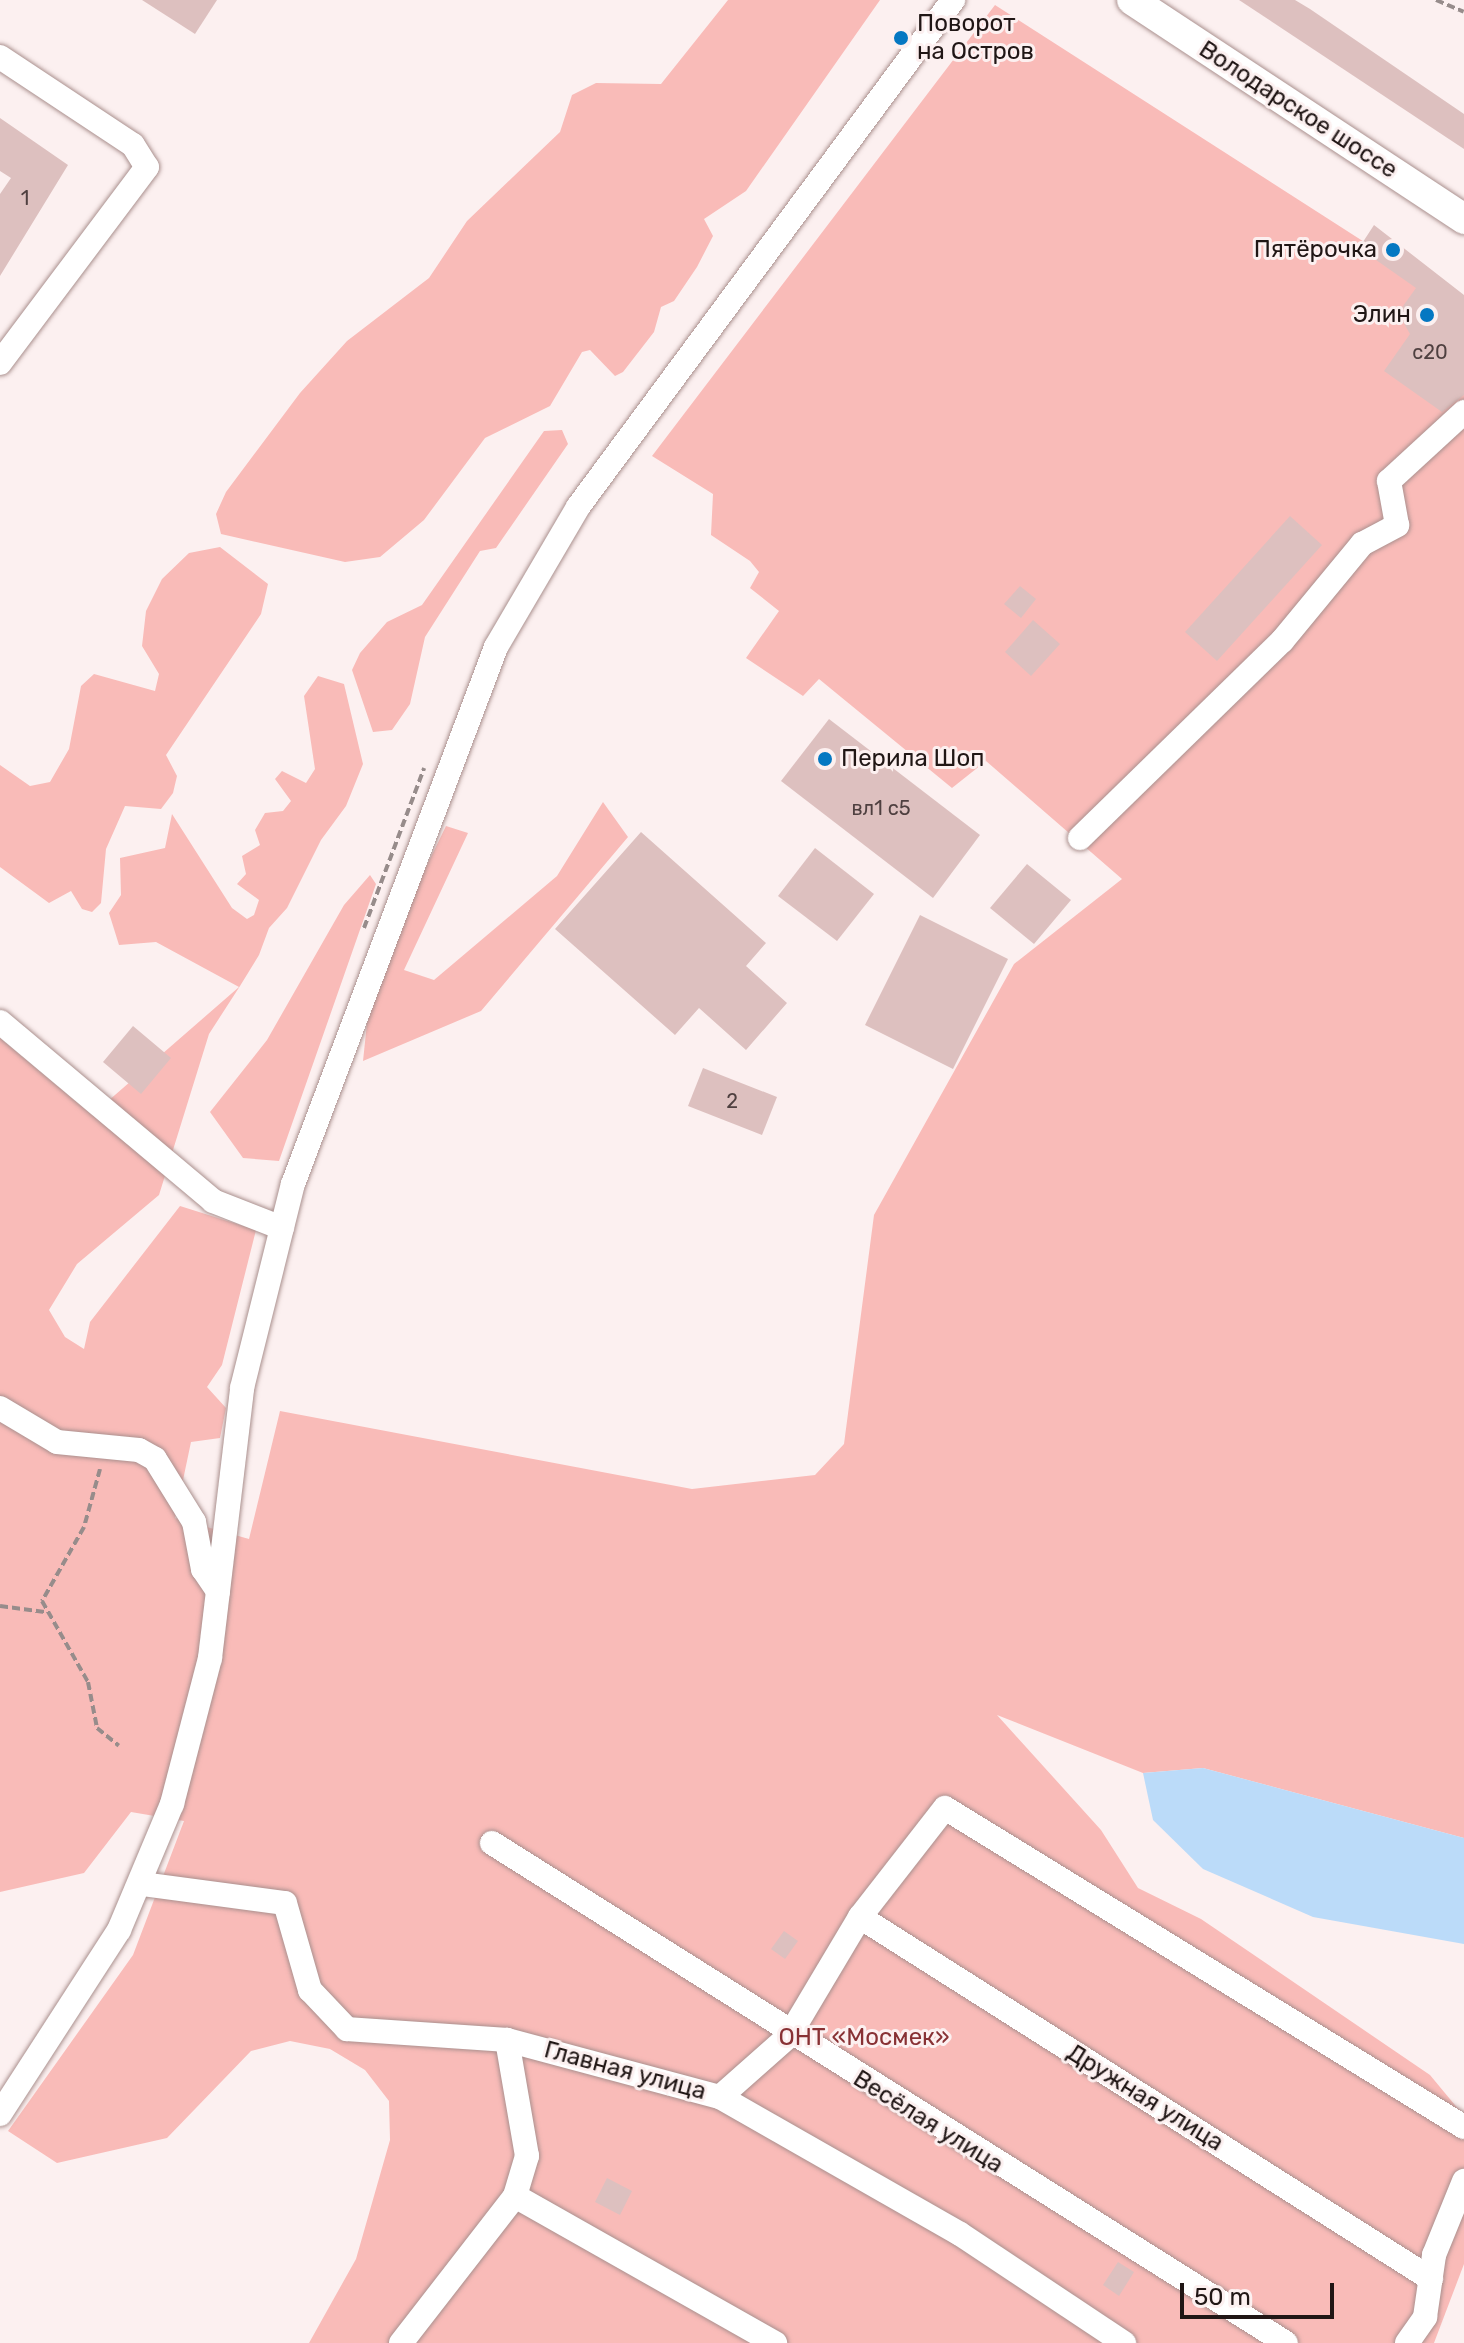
<!DOCTYPE html>
<html>
<head>
<meta charset="utf-8">
<style>
  body { margin:0 }
  #map { position:relative; width:1464px; height:2343px; overflow:hidden; background:#fcf0f0; font-family:Rubik,sans-serif }
  div>[style] { position:absolute }
  .green>* { inset:0; background:#f9bbb8 }
  .water>* { inset:0; background:#bbdbf9 }
  .building>* { inset:0; background:#ddc0bf }
  .path>* { height:4px; margin-top:-2px; transform-origin:0; background:repeating-linear-gradient(90deg,#978c8b 0 8px,transparent 0 12px) }
  .roads { filter:drop-shadow(0 0 2px #aa908e) drop-shadow(0 0 2px #aa908e) }
  .minor>* { height:24px; margin:-12px; padding:0 12px; transform-origin:12px; border-radius:12px; background:#fff }
  .major>* { height:30px; margin:-15px; padding:0 15px; transform-origin:15px; border-radius:15px; background:#fff }
  .dots>* { width:22px; height:22px; translate:-50% -50%; box-sizing:border-box; border:4px solid #fcf0f0; border-radius:50% }
  span { translate:-50% -50%; white-space:nowrap; text-align:center; line-height:1.15; -webkit-text-stroke:6px #fcf0f0; paint-order:stroke }
  .number-label { font-size:20px; color:#4f4040 }
  .number-label span { -webkit-text-stroke-width:0 }
  .poi-label { font-size:24px; color:#201615 }
  .left { translate:0 -50%; text-align:left }
  .right { translate:-100% -50%; text-align:right }
  .street-label { font-size:24px; color:#201615 }
  .park-label { font-size:24px; color:#883134 }
  .scale { position:absolute; left:1180px; top:2283px; width:154px; height:36px; box-sizing:border-box; border:4px solid #201615; border-top:0; padding-left:10px; font-size:24px; line-height:28px; white-space:nowrap; color:#201615; -webkit-text-stroke:6px #fcf0f0; paint-order:stroke }
</style>
</head>
<body>
<div id="map">
  <div class="green">
    <div style="clip-path:polygon(728px 0,880px 0,746px 191px,704px 219px,713px 236px,697px 267px,674px 301px,661px 307px,654px 332px,623px 372px,615px 376px,590px 350px,582px 352px,550px 406px,485px 438px,424px 520px,380px 557px,345px 562px,221px 534px,216px 514px,226px 492px,300px 393px,347px 341px,429px 278px,467px 221px,560px 132px,572px 95px,596px 83px,661px 84px)"></div>
    <div style="clip-path:polygon(995px 5px,1464px 306px,1464px 1838px,1203px 1768px,1143px 1773px,997px 1715px,1101px 1830px,1138px 1888px,1201px 1919px,1430px 2075px,1464px 2116px,1464px 2264px,1434px 2343px,309px 2343px,356px 2259px,390px 2140px,389px 2101px,365px 2070px,330px 2049px,290px 2041px,251px 2051px,167px 2138px,57px 2163px,8px 2131px,133px 1955px,184px 1821px,131px 1812px,84px 1873px,0 1892px,0 1038px,92px 1115px,239px 987px,156px 942px,119px 945px,109px 913px,121px 895px,120px 858px,165px 848px,172px 814px,232px 908px,247px 919px,254px 915px,259px 900px,237px 884px,246px 874px,242px 856px,260px 845px,255px 830px,265px 813px,283px 811px,291px 801px,275px 779px,282px 771px,306px 783px,315px 769px,304px 696px,318px 676px,344px 684px,363px 764px,346px 806px,321px 840px,287px 908px,269px 928px,259px 955px,240px 986px,209px 1034px,159px 1195px,77px 1264px,49px 1310px,65px 1337px,84px 1349px,90px 1322px,180px 1206px,256px 1230px,222px 1365px,207px 1387px,226px 1408px,220px 1438px,191px 1442px,175px 1518px,249px 1539px,280px 1411px,692px 1489px,815px 1475px,844px 1444px,874px 1215px,1014px 964px,1122px 879px,986px 761px,952px 788px,819px 679px,803px 696px,746px 658px,779px 611px,750px 588px,759px 572px,750px 561px,711px 535px,713px 494px,652px 456px)"></div>
    <div style="clip-path:polygon(562px 430px,568px 444px,496px 548px,480px 551px,425px 637px,410px 704px,392px 730px,373px 732px,352px 670px,360px 653px,387px 622px,422px 605px,544px 431px)"></div>
    <div style="clip-path:polygon(220px 547px,268px 584px,261px 614px,166px 755px,177px 776px,173px 793px,161px 809px,125px 806px,106px 849px,101px 903px,92px 912px,82px 909px,71px 891px,49px 903px,0 867px,0 765px,30px 786px,50px 782px,69px 749px,81px 686px,94px 674px,155px 691px,159px 674px,142px 646px,146px 611px,162px 579px,189px 553px)"></div>
    <div style="clip-path:polygon(603px 802px,628px 837px,481px 1011px,363px 1061px,367px 1023px,405px 910px,446px 826px,468px 833px,404px 970px,434px 980px,557px 876px)"></div>
    <div style="clip-path:polygon(370px 875px,376px 884px,279px 1161px,243px 1158px,210px 1112px,267px 1040px,344px 905px)"></div>
  </div>
  <div class="water">
    <div style="clip-path:polygon(1203px 1768px,1464px 1838px,1464px 1944px,1313px 1917px,1203px 1869px,1153px 1820px,1143px 1773px)"></div>
  </div>
  <div class="building">
    <div style="clip-path:polygon(142px 0,217px 0,195px 34px)"></div>
    <div style="clip-path:polygon(1239px 0,1295px 0,1310px 9px,1464px 114px,1464px 149px)"></div>
    <div style="clip-path:polygon(0 118px,68px 165px,0 276px,0 194px,11px 178px,0 171px)"></div>
    <div style="clip-path:polygon(1374px 225px,1464px 295px,1464px 395px,1442px 412px,1384px 371px,1410px 334px,1398px 313px,1416px 288px,1359px 248px)"></div>
    <div style="clip-path:polygon(1290px 516px,1322px 545px,1217px 661px,1185px 632px)"></div>
    <div style="clip-path:polygon(1020px 586px,1036px 599px,1021px 618px,1004px 604px)"></div>
    <div style="clip-path:polygon(1033px 620px,1060px 644px,1031px 676px,1005px 652px)"></div>
    <div style="clip-path:polygon(829px 719px,980px 835px,933px 898px,781px 781px)"></div>
    <div style="clip-path:polygon(641px 832px,766px 943px,746px 966px,787px 1003px,746px 1050px,699px 1008px,675px 1035px,555px 929px)"></div>
    <div style="clip-path:polygon(815px 848px,874px 894px,837px 941px,778px 896px)"></div>
    <div style="clip-path:polygon(1027px 864px,1071px 900px,1034px 944px,990px 908px)"></div>
    <div style="clip-path:polygon(920px 915px,1008px 959px,953px 1069px,865px 1025px)"></div>
    <div style="clip-path:polygon(133px 1026px,171px 1058px,141px 1094px,103px 1062px)"></div>
    <div style="clip-path:polygon(703px 1068px,777px 1097px,762px 1135px,688px 1106px)"></div>
    <div style="clip-path:polygon(784px 1931px,798px 1941px,785px 1959px,771px 1949px)"></div>
    <div style="clip-path:polygon(607px 2178px,632px 2191px,620px 2215px,595px 2202px)"></div>
    <div style="clip-path:polygon(1118px 2262px,1134px 2272px,1119px 2296px,1103px 2285px)"></div>
  </div>
  <div class="path">
    <div style="left:1436px;top:0;width:30px;rotate:23deg"></div>
    <div style="left:364px;top:928px;width:171px;rotate:-69.4deg"></div>
    <div style="left:100px;top:1469px;width:60px;rotate:105.4deg"></div>
    <div style="left:84px;top:1527px;width:85px;rotate:119.6deg"></div>
    <div style="left:42px;top:1601px;width:93px;rotate:60.4deg"></div>
    <div style="left:88px;top:1682px;width:47px;rotate:78.9deg"></div>
    <div style="left:97px;top:1728px;width:28px;rotate:39deg"></div>
    <div style="left:0;top:1606px;width:45px;rotate:7.6deg"></div>
  </div>
  <div class="roads">
    <div class="minor">
      <div style="left:0;top:57px;width:159px;rotate:33.5deg"></div>
      <div style="left:133px;top:145px;width:26px;rotate:58deg"></div>
      <div style="left:147px;top:167px;width:245px;rotate:126.9deg"></div>
      <div style="left:1080px;top:838px;width:282px;rotate:-44.3deg"></div>
      <div style="left:1282px;top:641px;width:126px;rotate:-50.5deg"></div>
      <div style="left:1362px;top:544px;width:40px;rotate:-28deg"></div>
      <div style="left:1397px;top:525px;width:45px;rotate:-100.3deg"></div>
      <div style="left:1389px;top:481px;width:102px;rotate:-42.6deg"></div>
      <div style="left:0;top:1022px;width:278px;rotate:40deg"></div>
      <div style="left:213px;top:1201px;width:74px;rotate:21.4deg"></div>
      <div style="left:0;top:1408px;width:66px;rotate:30.8deg"></div>
      <div style="left:57px;top:1442px;width:82px;rotate:5.6deg"></div>
      <div style="left:139px;top:1450px;width:18px;rotate:29deg"></div>
      <div style="left:155px;top:1459px;width:74px;rotate:58.2deg"></div>
      <div style="left:194px;top:1522px;width:48px;rotate:79.2deg"></div>
      <div style="left:203px;top:1569px;width:27px;rotate:56deg"></div>
      <div style="left:492px;top:1843px;width:938px;rotate:32.2deg"></div>
      <div style="left:142px;top:1884px;width:144px;rotate:7.6deg"></div>
      <div style="left:285px;top:1903px;width:91px;rotate:74deg"></div>
      <div style="left:310px;top:1990px;width:54px;rotate:46.5deg"></div>
      <div style="left:347px;top:2029px;width:160px;rotate:3.9deg"></div>
      <div style="left:507px;top:2040px;width:220px;rotate:15deg"></div>
      <div style="left:720px;top:2097px;width:276px;rotate:29.7deg"></div>
      <div style="left:960px;top:2234px;width:197px;rotate:33.6deg"></div>
      <div style="left:860px;top:1917px;width:676px;rotate:32.37deg"></div>
      <div style="left:720px;top:2097px;width:92px;rotate:-41.5deg"></div>
      <div style="left:789px;top:2036px;width:139px;rotate:-59.2deg"></div>
      <div style="left:860px;top:1917px;width:138px;rotate:-52.1deg"></div>
      <div style="left:945px;top:1808px;width:609px;rotate:31.58deg"></div>
      <div style="left:0;top:2114px;width:219px;rotate:-57.1deg"></div>
      <div style="left:119px;top:1930px;width:137px;rotate:-67.2deg"></div>
      <div style="left:172px;top:1804px;width:151px;rotate:-75.4deg"></div>
      <div style="left:210px;top:1658px;width:272px;rotate:-83.2deg"></div>
      <div style="left:242px;top:1388px;width:210px;rotate:-76deg"></div>
      <div style="left:293px;top:1184px;width:574px;rotate:-69.29deg"></div>
      <div style="left:496px;top:647px;width:162px;rotate:-59.6deg"></div>
      <div style="left:578px;top:507px;width:631px;rotate:-53.51deg"></div>
      <div style="left:515px;top:2196px;width:299px;rotate:29.5deg"></div>
      <div style="left:401px;top:2343px;width:186px;rotate:-52.2deg"></div>
      <div style="left:515px;top:2196px;width:42px;rotate:-73.3deg"></div>
      <div style="left:527px;top:2156px;width:118px;rotate:-99.8deg"></div>
      <div style="left:1407px;top:2343px;width:32px;rotate:-55deg"></div>
      <div style="left:1425px;top:2317px;width:63px;rotate:-81.7deg"></div>
      <div style="left:1434px;top:2255px;width:80px;rotate:-67.9deg"></div>
    </div>
    <div class="major">
      <div style="left:1132px;top:0;width:398px;rotate:33.4deg"></div>
    </div>
  </div>
  <div class="dots">
    <div style="left:901px;top:38px;background:#0578c2"></div>
    <div style="left:1393px;top:250px;background:#0578c2"></div>
    <div style="left:1427px;top:315px;background:#0578c2"></div>
    <div style="left:825px;top:759px;background:#0578c2"></div>
  </div>
  <div class="number-label">
    <span style="left:25px;top:198px">1</span>
    <span style="left:1430px;top:352px">с20</span>
    <span style="left:881px;top:808px">вл1 с5</span>
    <span style="left:732px;top:1101px">2</span>
  </div>
  <div class="poi-label">
    <span class="left" style="left:917px;top:38px">Поворот<br>на Остров</span>
    <span class="right" style="left:1377px;top:250px">Пятёрочка</span>
    <span class="right" style="left:1411px;top:315px">Элин</span>
    <span class="left" style="left:841px;top:759px">Перила Шоп</span>
  </div>
  <div class="street-label">
    <span style="left:1298px;top:110px;rotate:33deg">Володарское шоссе</span>
    <span style="left:625px;top:2071px;rotate:15deg">Главная улица</span>
    <span style="left:1145px;top:2098px;rotate:32deg">Дружная улица</span>
    <span style="left:928px;top:2122px;rotate:32deg">Весёлая улица</span>
  </div>
  <div class="park-label">
    <span style="left:864px;top:2038px">ОНТ «Мосмек»</span>
  </div>
  <div class="scale">50 m</div>
</div>
</body>
</html>
